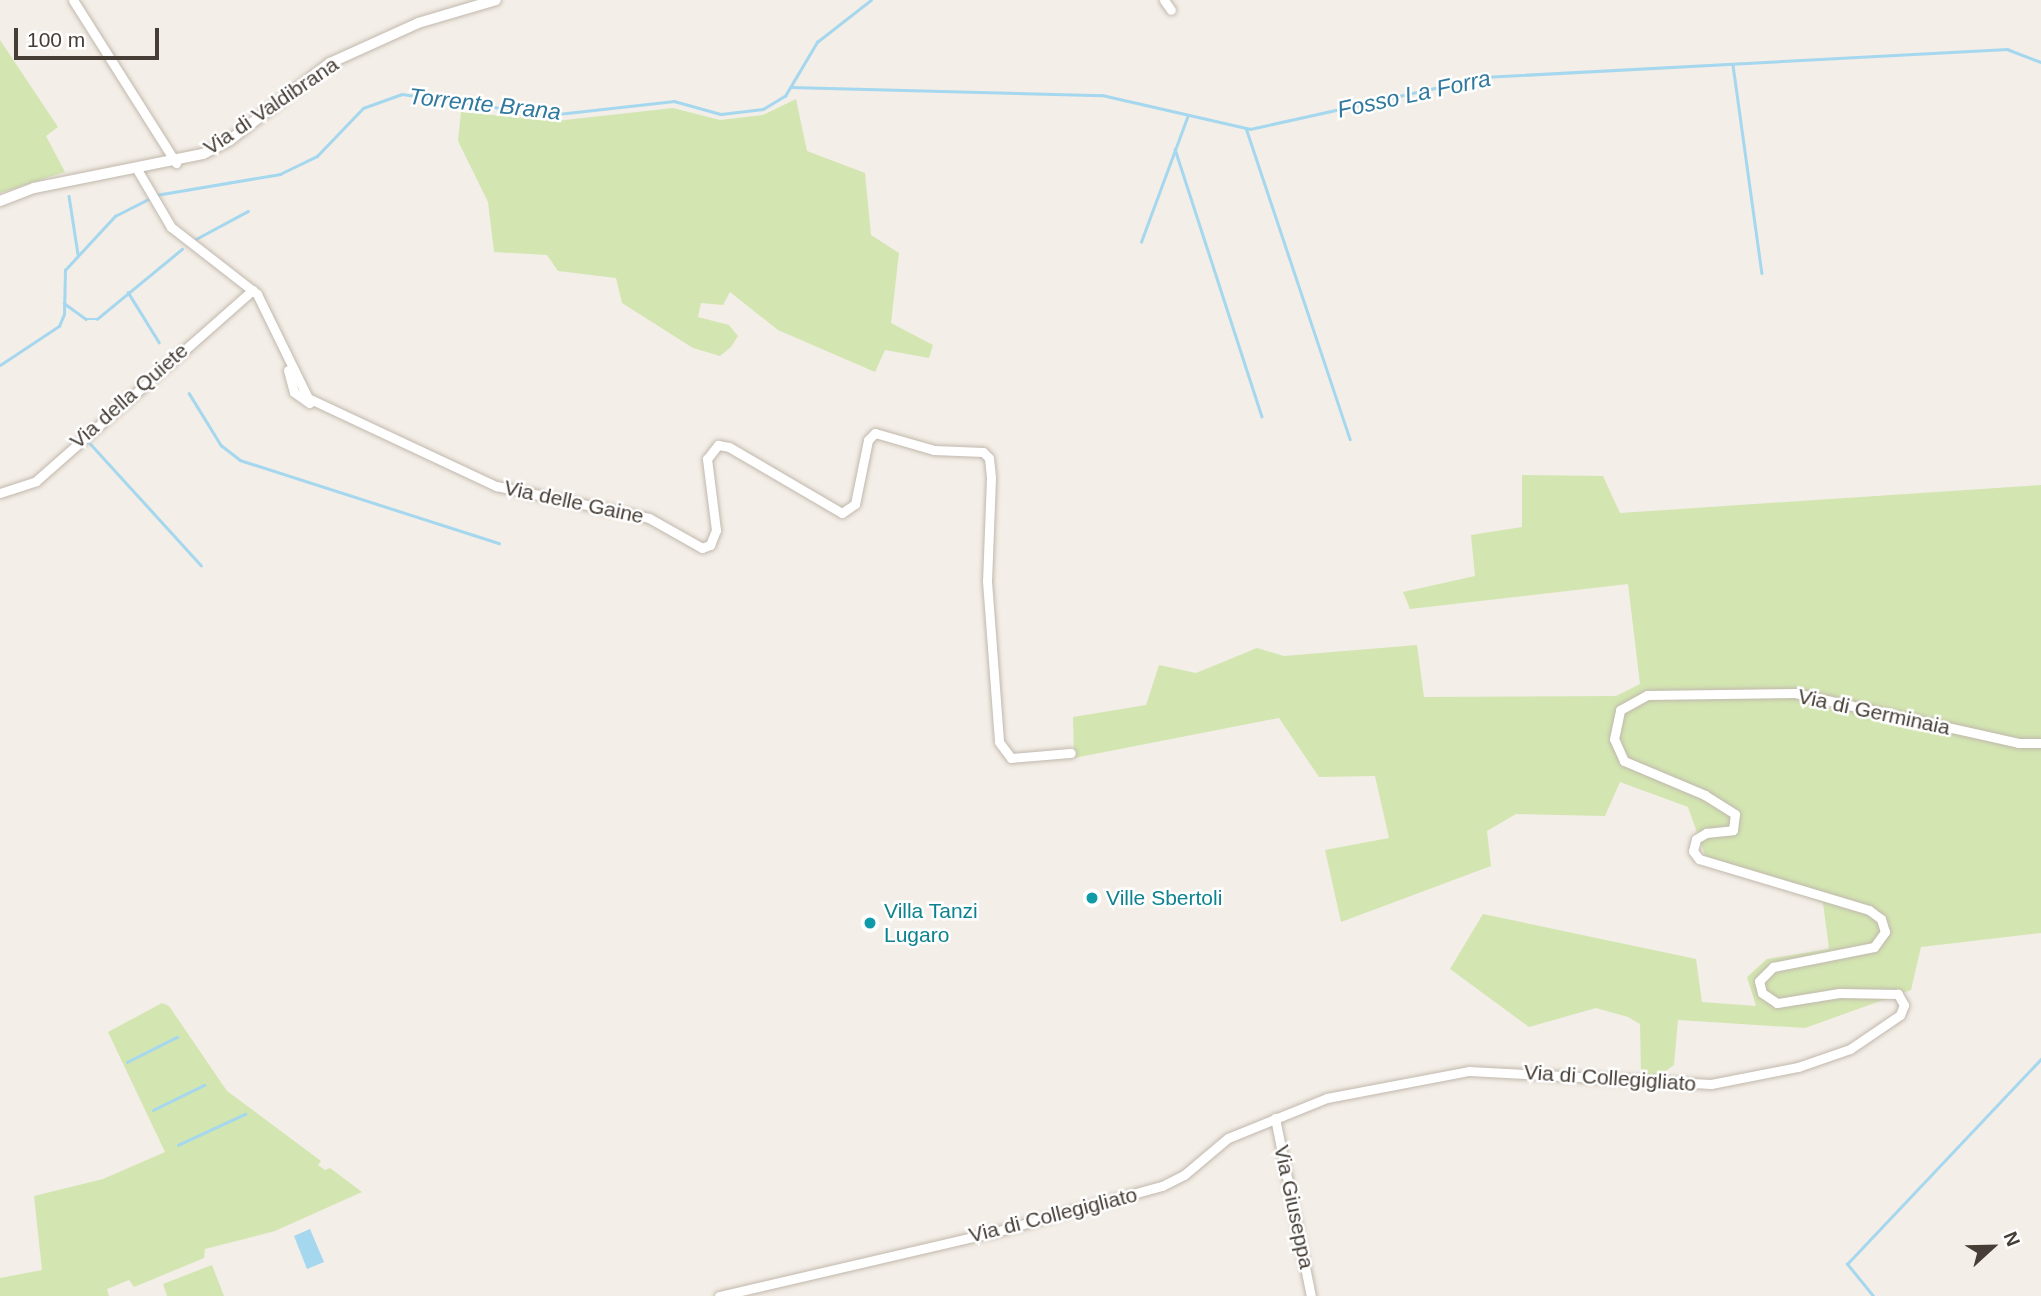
<!DOCTYPE html>
<html>
<head>
<meta charset="utf-8">
<style>
  body { margin:0 }
  #map { position:relative; width:2041px; height:1296px; overflow:hidden; background:#f3eee7; font-family:Arial,sans-serif }
  div>[style] { position:absolute }
  .green>* { inset:0; background:#d3e6b1 }
  .water>* { inset:0; background:#a5d7ee }
  .stream>* { height:2.5px; margin:-1.25px; padding:0 1.25px; transform-origin:1.25px; border-radius:1.25px; background:#a5d7ee }
  .roads { filter:drop-shadow(0 0 2px #c1b8ad) drop-shadow(0 0 2px #c1b8ad) }
  .minor>* { height:9px; margin:-4.5px; padding:0 4.5px; transform-origin:4.5px; border-radius:4.5px; background:#fff }
  .tertiary>* { height:10px; margin:-5px; padding:0 5px; transform-origin:5px; border-radius:5px; background:#fff }
  .dots>* { width:19px; height:19px; translate:-50% -50%; box-sizing:border-box; border:4px solid #fff; border-radius:50% }
  span { translate:-50% -50%; white-space:nowrap; text-align:center; line-height:1.15; -webkit-text-stroke:5px #fff; paint-order:stroke }
  .street-label { font-size:21px; color:#463e36 }
  .culture-label { font-size:21px; color:#0d838f }
  .left { translate:0 -50%; text-align:left }
  .water-label { font-size:23px; color:#30799e; font-style:italic }
  .north { position:absolute; left:1957px; top:1212px; width:70px; height:70px; -webkit-text-stroke:5px #fff; paint-order:stroke; rotate:68deg; font-size:19px; font-weight:700; line-height:28px; text-align:center; color:#463e36 }
  .north::after { content:''; display:block; margin:auto; width:24px; height:32px; background:#463e36; clip-path:polygon(50% 0,100% 100%,50% 72%,0 100%) }
  .scale { position:absolute; left:14px; top:28px; width:145px; height:32px; box-sizing:border-box; border:4px solid #463e36; border-top:0; padding-left:9px; font-size:21px; line-height:24px; white-space:nowrap; color:#463e36; -webkit-text-stroke:5px #fff; paint-order:stroke }
</style>
</head>
<body>
<div id="map">
  <div class="green">
    <div style="clip-path:polygon(0 40px,58px 127px,46px 136px,65px 172px,0 193px)"></div>
    <div style="clip-path:polygon(796px 99px,807px 151px,865px 173px,871px 235px,899px 253px,891px 323px,933px 345px,929px 358px,885px 350px,875px 372px,778px 330px,730px 292px,723px 305px,701px 303px,698px 317px,729px 325px,738px 336px,731px 347px,720px 356px,693px 348px,622px 303px,616px 278px,558px 271px,547px 255px,494px 252px,488px 202px,458px 141px,461px 112px,556px 121px,673px 108px,720px 120px,763px 115px)"></div>
    <div style="clip-path:polygon(1522px 475px,1603px 476px,1620px 513px,2041px 485px,2041px 933px,1921px 947px,1911px 990px,1805px 1028px,1678px 1020px,1674px 1065px,1660px 1075px,1641px 1074px,1640px 1024px,1628px 1017px,1596px 1008px,1529px 1027px,1450px 969px,1483px 914px,1696px 959px,1702px 1002px,1756px 1006px,1747px 977px,1767px 959px,1829px 949px,1823px 903px,1706px 858px,1688px 807px,1620px 782px,1605px 816px,1516px 814px,1487px 831px,1491px 866px,1341px 922px,1325px 850px,1389px 838px,1375px 776px,1319px 777px,1279px 718px,1074px 758px,1073px 717px,1146px 705px,1159px 665px,1196px 673px,1257px 648px,1284px 656px,1417px 645px,1424px 697px,1616px 696px,1640px 684px,1628px 584px,1410px 609px,1403px 592px,1475px 576px,1471px 535px,1522px 527px)"></div>
    <div style="clip-path:polygon(162px 1003px,169px 1006px,227px 1091px,321px 1161px,318px 1165px,325px 1170px,330px 1168px,362px 1192px,275px 1231px,205px 1249px,204px 1258px,134px 1287px,129px 1280px,107px 1289px,109px 1296px,0 1296px,0 1278px,42px 1270px,34px 1196px,103px 1179px,165px 1152px,108px 1032px)"></div>
    <div style="clip-path:polygon(212px 1265px,224px 1296px,167px 1296px,163px 1284px)"></div>
  </div>
  <div class="water">
    <div style="clip-path:polygon(310px 1229px,324px 1262px,307px 1269px,294px 1236px)"></div>
  </div>
  <div class="stream">
    <div style="left:1733px;top:65px;width:210px;rotate:82.1deg"></div>
    <div style="left:790px;top:87px;width:312px;rotate:1.5deg"></div>
    <div style="left:1102px;top:95px;width:152px;rotate:12.9deg"></div>
    <div style="left:1250px;top:129px;width:240px;rotate:-12.5deg"></div>
    <div style="left:1484px;top:77px;width:524px;rotate:-3.06deg"></div>
    <div style="left:2007px;top:49px;width:36px;rotate:21deg"></div>
    <div style="left:1246px;top:128px;width:328px;rotate:71.5deg"></div>
    <div style="left:1175px;top:149px;width:281px;rotate:72deg"></div>
    <div style="left:156px;top:195px;width:126px;rotate:-9.6deg"></div>
    <div style="left:280px;top:174px;width:41px;rotate:-25.9deg"></div>
    <div style="left:317px;top:156px;width:66px;rotate:-46.2deg"></div>
    <div style="left:363px;top:108px;width:41px;rotate:-19.7deg"></div>
    <div style="left:402px;top:94px;width:148px;rotate:8.1deg"></div>
    <div style="left:549px;top:115px;width:126px;rotate:-6.4deg"></div>
    <div style="left:674px;top:101px;width:49px;rotate:15.5deg"></div>
    <div style="left:721px;top:114px;width:42px;rotate:-6.8deg"></div>
    <div style="left:763px;top:109px;width:26px;rotate:-31deg"></div>
    <div style="left:785px;top:96px;width:63px;rotate:-59.3deg"></div>
    <div style="left:817px;top:42px;width:68px;rotate:-37.9deg"></div>
    <div style="left:69px;top:196px;width:59px;rotate:81.2deg"></div>
    <div style="left:194px;top:240px;width:61px;rotate:-28.2deg"></div>
    <div style="left:1141px;top:242px;width:135px;rotate:-69.7deg"></div>
    <div style="left:128px;top:292px;width:59px;rotate:58.2deg"></div>
    <div style="left:64px;top:303px;width:27px;rotate:36deg"></div>
    <div style="left:86px;top:319px;width:11px"></div>
    <div style="left:97px;top:319px;width:110px;rotate:-39.5deg"></div>
    <div style="left:0;top:365px;width:71px;rotate:-33.5deg"></div>
    <div style="left:59px;top:326px;width:13px;rotate:-67deg"></div>
    <div style="left:64px;top:314px;width:44px;rotate:-88.7deg"></div>
    <div style="left:65px;top:270px;width:74px;rotate:-47.2deg"></div>
    <div style="left:115px;top:216px;width:39px;rotate:-27deg"></div>
    <div style="left:189px;top:393px;width:61px;rotate:58.4deg"></div>
    <div style="left:221px;top:445px;width:24px;rotate:38deg"></div>
    <div style="left:240px;top:460px;width:272px;rotate:17.8deg"></div>
    <div style="left:88px;top:441px;width:168px;rotate:47.7deg"></div>
    <div style="left:127px;top:1062px;width:56px;rotate:-26.6deg"></div>
    <div style="left:153px;top:1110px;width:57px;rotate:-26.1deg"></div>
    <div style="left:178px;top:1145px;width:74px;rotate:-24.8deg"></div>
    <div style="left:1873px;top:1296px;width:41px;rotate:-129.1deg"></div>
    <div style="left:1847px;top:1264px;width:282px;rotate:-46.6deg"></div>
  </div>
  <div class="roads">
    <div class="minor">
      <div style="left:73px;top:0;width:193px;rotate:57.7deg"></div>
      <div style="left:1164px;top:0;width:12px;rotate:55deg"></div>
      <div style="left:138px;top:171px;width:65px;rotate:59.5deg"></div>
      <div style="left:171px;top:227px;width:109px;rotate:37.9deg"></div>
      <div style="left:257px;top:294px;width:116px;rotate:63.9deg"></div>
      <div style="left:308px;top:398px;width:208px;rotate:25.1deg"></div>
      <div style="left:496px;top:486px;width:156px;rotate:11.8deg"></div>
      <div style="left:649px;top:518px;width:61px;rotate:29.5deg"></div>
      <div style="left:702px;top:548px;width:9px;rotate:-21deg"></div>
      <div style="left:710px;top:545px;width:16px;rotate:-68deg"></div>
      <div style="left:716px;top:530px;width:72px;rotate:-97.2deg"></div>
      <div style="left:707px;top:459px;width:18px;rotate:-52deg"></div>
      <div style="left:718px;top:445px;width:11px;rotate:10deg"></div>
      <div style="left:729px;top:447px;width:131px;rotate:30.3deg"></div>
      <div style="left:842px;top:513px;width:16px;rotate:-35deg"></div>
      <div style="left:855px;top:504px;width:65px;rotate:-78.5deg"></div>
      <div style="left:868px;top:440px;width:10px;rotate:-45deg"></div>
      <div style="left:875px;top:433px;width:61px;rotate:16.1deg"></div>
      <div style="left:934px;top:450px;width:49px;rotate:2.3deg"></div>
      <div style="left:983px;top:452px;width:8px;rotate:45deg"></div>
      <div style="left:989px;top:458px;width:20px;rotate:84deg"></div>
      <div style="left:991px;top:478px;width:103px;rotate:92.2deg"></div>
      <div style="left:987px;top:581px;width:161px;rotate:85.7deg"></div>
      <div style="left:999px;top:742px;width:20px;rotate:53deg"></div>
      <div style="left:1011px;top:758px;width:60px;rotate:-4.8deg"></div>
      <div style="left:288px;top:370px;width:23px;rotate:75deg"></div>
      <div style="left:294px;top:392px;width:19px;rotate:36deg"></div>
      <div style="left:0;top:493px;width:38px;rotate:-18deg"></div>
      <div style="left:36px;top:481px;width:289px;rotate:-41.4deg"></div>
      <div style="left:1275px;top:1118px;width:182px;rotate:78.6deg"></div>
      <div style="left:719px;top:1296px;width:291px;rotate:-13.1deg"></div>
      <div style="left:1002px;top:1230px;width:166px;rotate:-15.4deg"></div>
      <div style="left:1162px;top:1186px;width:25px;rotate:-27deg"></div>
      <div style="left:1184px;top:1175px;width:57px;rotate:-40.1deg"></div>
      <div style="left:1228px;top:1138px;width:107px;rotate:-22deg"></div>
      <div style="left:1327px;top:1098px;width:145px;rotate:-10.8deg"></div>
      <div style="left:1469px;top:1071px;width:242px;rotate:3.1deg"></div>
      <div style="left:1711px;top:1084px;width:89px;rotate:-11.1deg"></div>
      <div style="left:1798px;top:1067px;width:55px;rotate:-19.1deg"></div>
      <div style="left:1850px;top:1049px;width:60px;rotate:-34.2deg"></div>
      <div style="left:1900px;top:1015px;width:11px;rotate:-68deg"></div>
      <div style="left:1904px;top:1005px;width:13px;rotate:-119deg"></div>
      <div style="left:1898px;top:994px;width:59px;rotate:-179deg"></div>
      <div style="left:1839px;top:993px;width:63px;rotate:170.8deg"></div>
      <div style="left:1777px;top:1003px;width:18px;rotate:-146deg"></div>
      <div style="left:1762px;top:993px;width:12px;rotate:-104deg"></div>
      <div style="left:1759px;top:981px;width:20px;rotate:-45deg"></div>
      <div style="left:1773px;top:967px;width:103px;rotate:-11.2deg"></div>
      <div style="left:1874px;top:947px;width:19px;rotate:-54deg"></div>
      <div style="left:1885px;top:932px;width:14px;rotate:-107deg"></div>
      <div style="left:1881px;top:919px;width:15px;rotate:-143deg"></div>
      <div style="left:1869px;top:910px;width:177px;rotate:-163.3deg"></div>
      <div style="left:1699px;top:859px;width:10px;rotate:-127deg"></div>
      <div style="left:1693px;top:851px;width:12px;rotate:-76deg"></div>
      <div style="left:1696px;top:839px;width:12px;rotate:-31deg"></div>
      <div style="left:1706px;top:833px;width:27px;rotate:-6deg"></div>
      <div style="left:1733px;top:830px;width:16px;rotate:-83deg"></div>
      <div style="left:1735px;top:814px;width:36px;rotate:-148deg"></div>
      <div style="left:1705px;top:795px;width:88px;rotate:-157.2deg"></div>
      <div style="left:1624px;top:761px;width:24px;rotate:-114deg"></div>
      <div style="left:1614px;top:739px;width:30px;rotate:-78deg"></div>
      <div style="left:1620px;top:710px;width:31px;rotate:-29deg"></div>
      <div style="left:1647px;top:695px;width:148px;rotate:-0.8deg"></div>
      <div style="left:1795px;top:693px;width:229px;rotate:12.6deg"></div>
      <div style="left:2018px;top:743px;width:23px"></div>
    </div>
    <div class="tertiary">
      <div style="left:0;top:201px;width:36px;rotate:-21deg"></div>
      <div style="left:34px;top:188px;width:172px;rotate:-11.4deg"></div>
      <div style="left:203px;top:154px;width:30px;rotate:-27deg"></div>
      <div style="left:230px;top:140px;width:126px;rotate:-37.6deg"></div>
      <div style="left:330px;top:63px;width:97px;rotate:-24.4deg"></div>
      <div style="left:418px;top:23px;width:81px;rotate:-16.4deg"></div>
    </div>
  </div>
  <div class="dots">
    <div style="left:1092px;top:898px;background:#0f9aa8"></div>
    <div style="left:870px;top:923px;background:#0f9aa8"></div>
  </div>
  <div class="street-label">
    <span style="left:271px;top:106px;rotate:-34deg">Via di Valdibrana</span>
    <span style="left:129px;top:396px;rotate:-41deg">Via della Quiete</span>
    <span style="left:574px;top:502px;rotate:12deg">Via delle Gaine</span>
    <span style="left:1874px;top:712px;rotate:12deg">Via di Germinaia</span>
    <span style="left:1610px;top:1078px;rotate:4deg">Via di Collegigliato</span>
    <span style="left:1294px;top:1207px;rotate:78deg">Via Giuseppa</span>
    <span style="left:1053px;top:1215px;rotate:-14deg">Via di Collegigliato</span>
  </div>
  <div class="culture-label">
    <span class="left" style="left:1106px;top:898px">Ville Sbertoli</span>
    <span class="left" style="left:884px;top:923px">Villa Tanzi<br>Lugaro</span>
  </div>
  <div class="water-label">
    <span style="left:1414px;top:94px;rotate:-12deg">Fosso La Forra</span>
    <span style="left:485px;top:104px;rotate:6deg">Torrente Brana</span>
  </div>
  <div class="north">N</div>
  <div class="scale">100 m</div>
</div>
</body>
</html>
